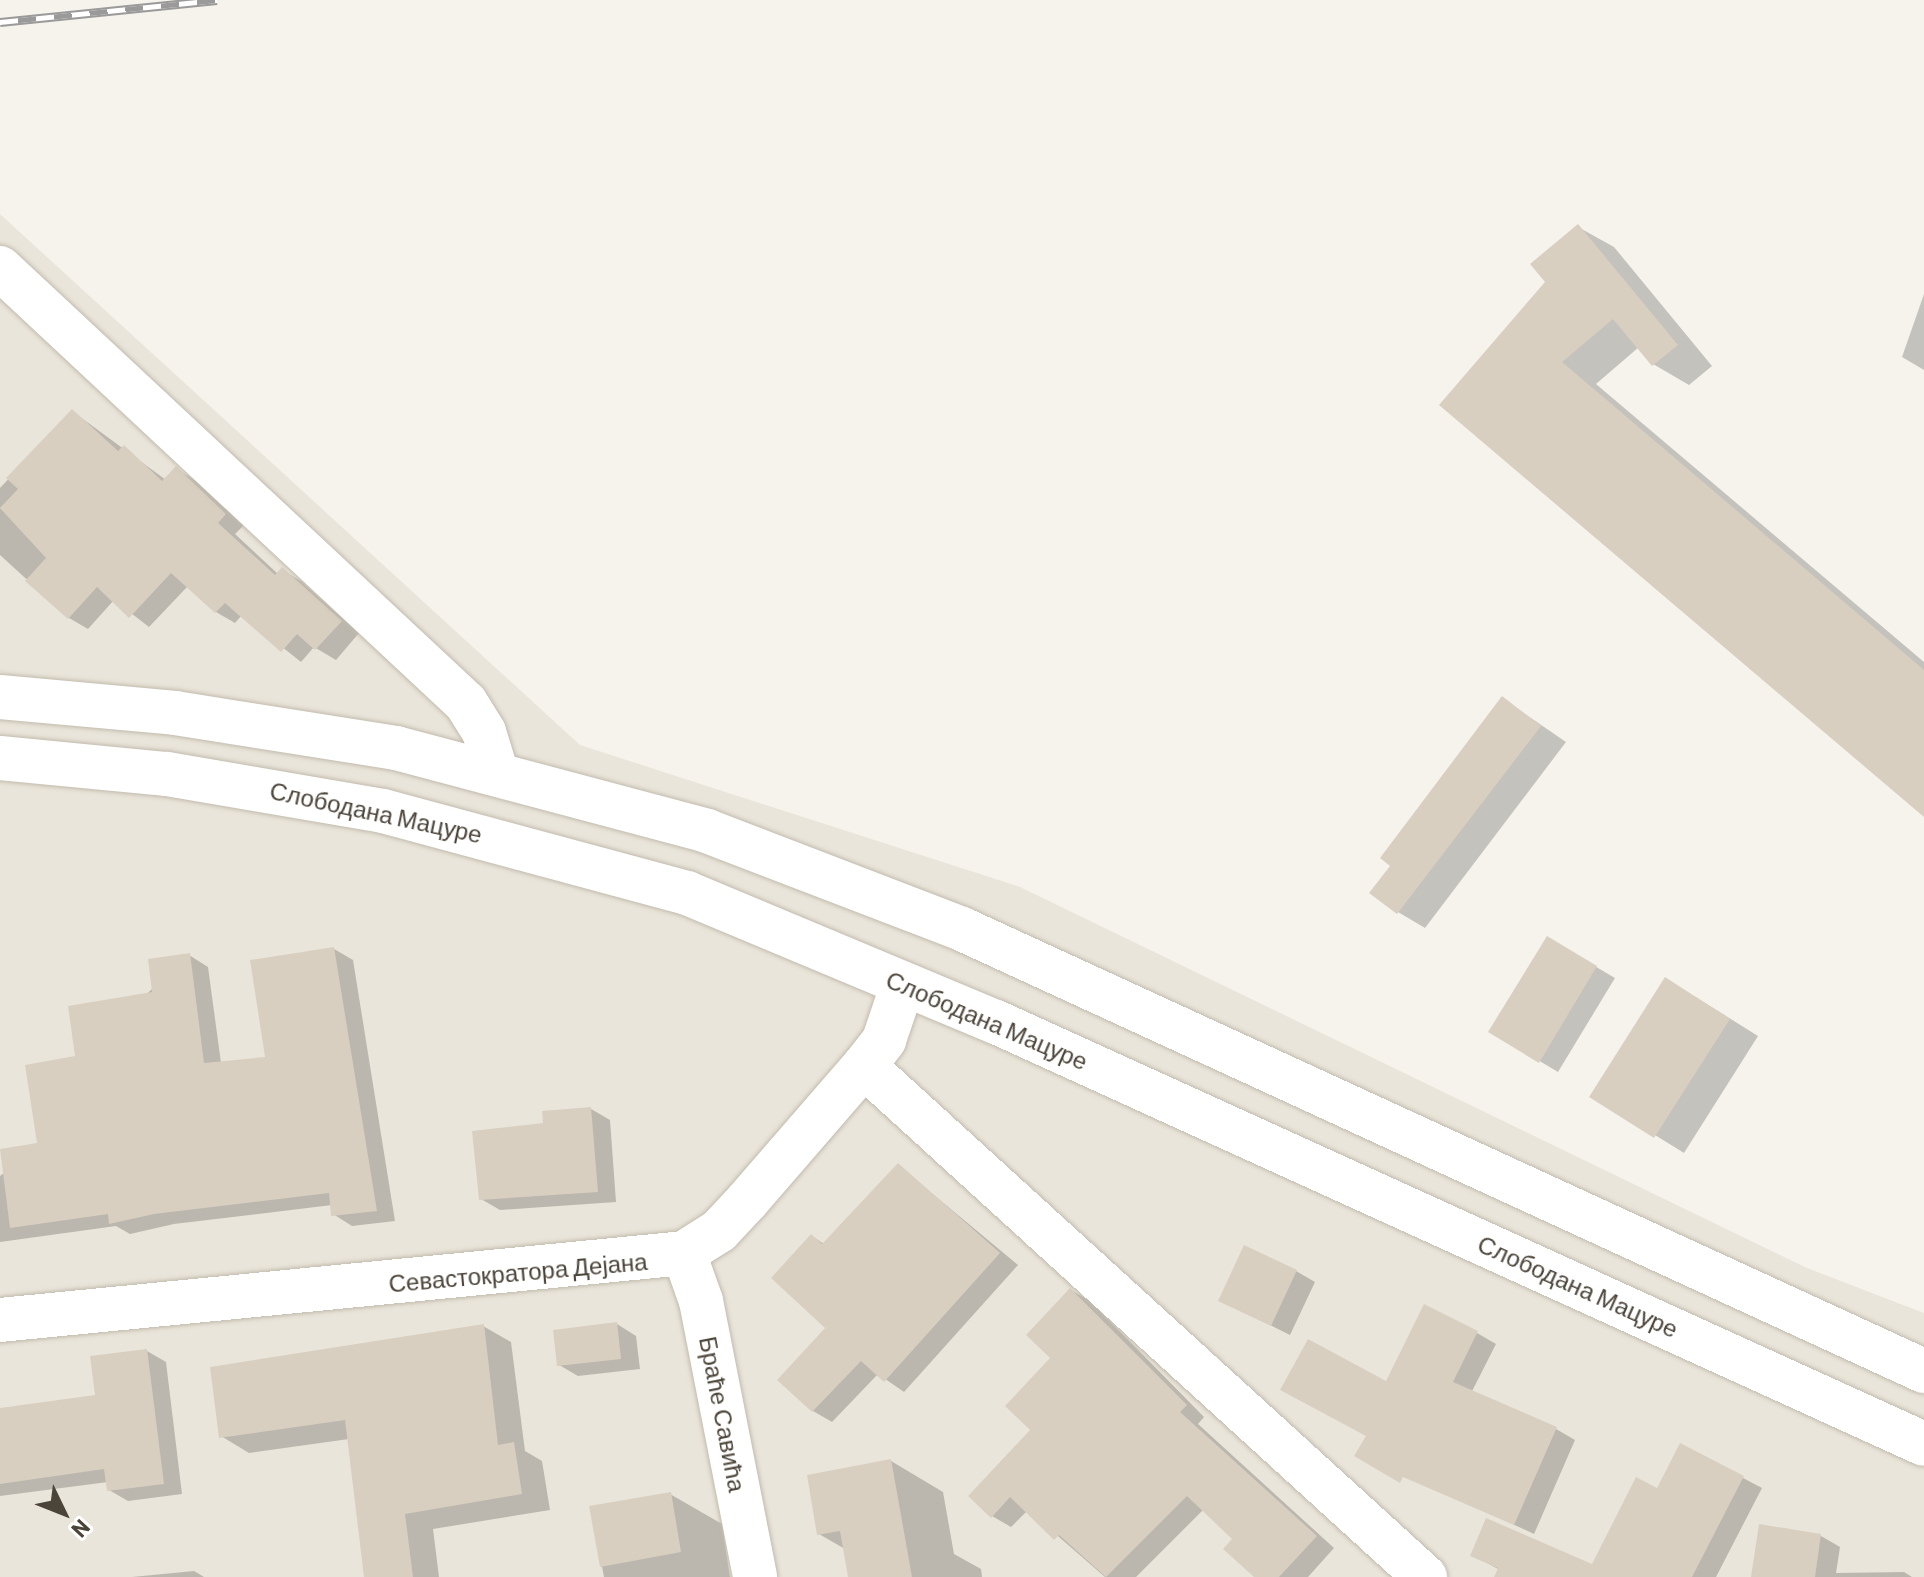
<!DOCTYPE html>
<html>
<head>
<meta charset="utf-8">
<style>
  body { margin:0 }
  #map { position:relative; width:1924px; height:1577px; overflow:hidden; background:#f6f3ec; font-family:Barlow,sans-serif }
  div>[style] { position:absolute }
  .residential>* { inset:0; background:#eae5da }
  .shadow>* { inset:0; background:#0003 }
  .building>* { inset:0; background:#d8cfc1 }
  .roads { filter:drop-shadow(0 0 2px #c2bbae) drop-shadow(0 0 2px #c2bbae) }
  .minor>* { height:44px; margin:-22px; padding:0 22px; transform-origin:22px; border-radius:22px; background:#fff }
  .tertiary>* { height:44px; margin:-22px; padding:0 22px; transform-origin:22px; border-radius:22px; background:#fff }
  .rail>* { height:9px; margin-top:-4.5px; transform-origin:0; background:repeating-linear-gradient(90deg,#fff 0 18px,#9a9a9a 0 36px); box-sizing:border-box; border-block:2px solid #9a9a9a }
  span { translate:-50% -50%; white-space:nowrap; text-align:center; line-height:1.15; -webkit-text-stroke:6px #fff; paint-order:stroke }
  .street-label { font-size:24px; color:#4b4439 }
  .north { position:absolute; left:24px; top:1473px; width:80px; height:80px; -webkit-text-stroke:6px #fff; paint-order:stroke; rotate:133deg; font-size:22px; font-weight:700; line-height:32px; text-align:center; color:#4b4439 }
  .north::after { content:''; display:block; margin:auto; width:28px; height:36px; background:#4b4439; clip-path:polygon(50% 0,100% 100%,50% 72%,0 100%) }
</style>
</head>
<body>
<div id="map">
  <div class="residential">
    <div style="clip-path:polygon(0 214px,580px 745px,1020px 887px,1807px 1268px,1924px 1313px,1924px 1577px,0 1577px)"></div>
  </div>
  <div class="shadow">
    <div style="clip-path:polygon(1578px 227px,1614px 247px,1712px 366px,1689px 385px,1653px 364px,1639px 347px,1596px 384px,1924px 662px,1924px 815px,1442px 405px,1547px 282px)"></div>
    <div style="clip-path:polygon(1924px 294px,1924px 370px,1902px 357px)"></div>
    <div style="clip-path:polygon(72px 411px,166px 480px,176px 469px,195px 480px,244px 525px,235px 534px,278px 574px,282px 570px,301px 581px,359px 633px,336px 660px,314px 647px,301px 662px,242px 615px,235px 623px,216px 612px,188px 586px,149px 627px,114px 600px,88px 629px,69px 618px,0 555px,0 488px)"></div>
    <div style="clip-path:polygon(1503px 699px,1566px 742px,1425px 928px,1398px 912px,1392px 865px)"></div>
    <div style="clip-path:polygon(1547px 938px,1615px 978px,1558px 1072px,1491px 1032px)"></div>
    <div style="clip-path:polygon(334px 949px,353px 960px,395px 1221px,352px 1226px,333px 1214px,332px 1205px,174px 1224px,130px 1234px,116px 1226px,0 1242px,0 1176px,40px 1145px,77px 1058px,189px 955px,208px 967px,221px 1063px,267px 1059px)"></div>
    <div style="clip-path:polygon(1694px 996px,1758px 1036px,1684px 1153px,1592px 1096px)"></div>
    <div style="clip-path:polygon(591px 1109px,610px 1120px,616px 1202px,500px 1210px,481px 1199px,545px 1125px)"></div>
    <div style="clip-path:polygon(899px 1166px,1018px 1265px,904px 1392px,878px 1374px,832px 1422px,813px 1411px,828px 1328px,812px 1236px,824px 1244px)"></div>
    <div style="clip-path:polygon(1296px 1271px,1315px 1282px,1290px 1335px,1220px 1300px)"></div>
    <div style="clip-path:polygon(1071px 1290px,1090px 1301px,1204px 1417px,1198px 1424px,1334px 1548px,1308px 1577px,1257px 1577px,1235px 1539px,1204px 1509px,1136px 1577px,1105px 1577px,1028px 1510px,1011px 1527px,992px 1516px,1033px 1430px)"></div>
    <div style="clip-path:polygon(617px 1324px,636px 1336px,640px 1369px,578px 1376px,559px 1365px)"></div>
    <div style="clip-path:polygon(483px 1326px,511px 1342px,525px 1451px,542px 1461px,550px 1510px,433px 1529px,439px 1577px,366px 1577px,349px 1439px,249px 1453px,221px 1436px)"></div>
    <div style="clip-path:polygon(1477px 1333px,1496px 1344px,1465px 1405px,1368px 1436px)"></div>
    <div style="clip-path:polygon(147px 1351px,166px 1362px,182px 1494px,128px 1501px,109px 1490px,108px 1482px,0 1496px,0 1410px,97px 1397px)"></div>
    <div style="clip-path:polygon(1556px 1429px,1575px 1440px,1534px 1534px,1437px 1489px)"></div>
    <div style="clip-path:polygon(891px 1461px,943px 1492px,954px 1554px,981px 1569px,982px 1577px,850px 1577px,845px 1549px,819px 1534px)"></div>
    <div style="clip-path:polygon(1743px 1478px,1762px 1488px,1716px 1577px,1497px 1577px,1500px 1570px,1472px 1555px,1593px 1567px,1658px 1491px)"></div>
    <div style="clip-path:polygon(670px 1494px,722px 1524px,730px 1577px,604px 1577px,591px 1508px)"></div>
    <div style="clip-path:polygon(1821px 1536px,1840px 1547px,1836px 1573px,1904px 1572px,1912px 1577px,1753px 1577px)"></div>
    <div style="clip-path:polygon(194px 1571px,204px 1577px,132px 1577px)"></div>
  </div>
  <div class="building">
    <div style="clip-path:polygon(1578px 224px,1678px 345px,1652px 366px,1613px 319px,1562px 362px,1924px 670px,1924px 817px,1439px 405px,1545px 282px,1530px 264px)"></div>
    <div style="clip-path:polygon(72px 409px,118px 451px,124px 445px,162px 481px,176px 466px,226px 514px,218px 523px,275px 575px,282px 567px,342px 621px,315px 650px,297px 634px,281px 652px,225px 603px,215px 613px,171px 573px,129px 618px,97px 587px,68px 619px,25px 581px,46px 558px,0 508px,18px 489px,6px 478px)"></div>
    <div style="clip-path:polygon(1502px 696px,1541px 726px,1397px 914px,1369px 893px,1390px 866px,1380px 858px)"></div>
    <div style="clip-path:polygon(1547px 936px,1597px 966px,1539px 1063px,1488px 1032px)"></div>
    <div style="clip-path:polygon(334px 947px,377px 1211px,331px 1216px,329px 1193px,154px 1214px,109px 1224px,108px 1214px,10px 1228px,0 1149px,37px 1143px,25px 1065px,75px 1056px,68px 1006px,152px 992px,148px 959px,190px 953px,204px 1063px,265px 1057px,250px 960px)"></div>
    <div style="clip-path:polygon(1665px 977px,1730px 1019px,1654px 1138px,1589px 1097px)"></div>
    <div style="clip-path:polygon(591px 1107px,598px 1192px,479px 1200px,472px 1131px,543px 1123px,542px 1111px)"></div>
    <div style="clip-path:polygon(898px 1163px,1000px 1253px,884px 1382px,861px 1361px,812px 1412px,777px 1380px,825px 1328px,771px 1278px,811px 1234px,822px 1244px)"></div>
    <div style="clip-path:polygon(1244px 1245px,1297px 1270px,1271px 1326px,1218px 1301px)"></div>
    <div style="clip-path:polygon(1070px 1288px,1187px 1405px,1180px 1412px,1317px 1536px,1279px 1577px,1254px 1577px,1223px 1549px,1232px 1539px,1187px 1496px,1106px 1577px,1059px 1535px,1054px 1540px,1010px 1497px,991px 1518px,968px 1496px,1030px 1430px,1005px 1406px,1050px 1358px,1026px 1335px)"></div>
    <div style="clip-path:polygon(1424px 1304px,1478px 1331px,1453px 1382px,1557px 1427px,1514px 1525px,1403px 1477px,1400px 1483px,1354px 1456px,1366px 1436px,1280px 1390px,1308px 1339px,1386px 1381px)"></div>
    <div style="clip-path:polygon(617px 1322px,621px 1359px,557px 1366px,553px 1330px)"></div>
    <div style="clip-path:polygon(484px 1324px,498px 1445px,514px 1442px,522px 1494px,405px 1514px,413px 1577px,364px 1577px,345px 1420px,219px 1438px,210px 1367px)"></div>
    <div style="clip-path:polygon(147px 1349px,164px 1484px,107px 1491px,104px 1469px,0 1484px,0 1408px,95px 1395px,90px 1356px)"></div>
    <div style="clip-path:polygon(1680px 1443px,1744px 1476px,1692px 1577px,1494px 1577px,1498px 1568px,1470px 1556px,1486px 1518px,1592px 1564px,1636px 1477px,1657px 1488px)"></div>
    <div style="clip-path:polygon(891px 1459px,912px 1577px,848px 1577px,840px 1531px,817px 1535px,807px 1475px)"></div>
    <div style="clip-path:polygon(671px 1492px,681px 1552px,600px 1567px,589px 1506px)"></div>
    <div style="clip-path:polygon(1759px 1524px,1821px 1534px,1815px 1577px,1751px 1577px)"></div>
  </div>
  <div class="roads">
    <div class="minor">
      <div style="left:0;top:268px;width:637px;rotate:43.03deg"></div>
      <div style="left:466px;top:703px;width:34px;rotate:58deg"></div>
      <div style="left:484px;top:732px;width:41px;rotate:72.9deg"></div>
      <div style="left:864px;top:1066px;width:759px;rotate:42.33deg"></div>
      <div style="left:684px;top:1253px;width:51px;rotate:70.5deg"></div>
      <div style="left:701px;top:1301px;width:281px;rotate:78.9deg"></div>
      <div style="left:0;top:1320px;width:687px;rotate:-5.59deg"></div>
      <div style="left:684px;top:1253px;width:41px;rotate:-32.2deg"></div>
      <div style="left:719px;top:1231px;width:41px;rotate:-47deg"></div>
      <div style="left:747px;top:1201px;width:179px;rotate:-49.1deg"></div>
      <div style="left:864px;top:1066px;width:33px;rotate:-52deg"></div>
      <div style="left:884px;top:1040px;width:59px;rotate:-71.3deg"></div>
    </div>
    <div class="tertiary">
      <div style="left:0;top:697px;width:176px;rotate:5.2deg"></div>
      <div style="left:175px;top:713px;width:224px;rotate:9deg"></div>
      <div style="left:396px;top:748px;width:322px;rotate:14.9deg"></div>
      <div style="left:707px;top:831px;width:273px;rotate:21deg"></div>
      <div style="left:962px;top:929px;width:1059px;rotate:24.68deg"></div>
      <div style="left:0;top:758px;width:168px;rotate:5.5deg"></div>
      <div style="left:167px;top:774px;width:219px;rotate:9.7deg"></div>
      <div style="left:383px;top:811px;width:315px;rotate:15.1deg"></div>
      <div style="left:687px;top:893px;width:335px;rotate:22.7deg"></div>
      <div style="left:996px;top:1022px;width:1019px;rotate:24.45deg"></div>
    </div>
  </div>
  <div class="rail">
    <div style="left:0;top:22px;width:218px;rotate:-5.8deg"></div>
  </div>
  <div class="street-label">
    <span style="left:376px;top:812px;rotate:12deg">Слободана Мацуре</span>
    <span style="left:987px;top:1020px;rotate:23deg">Слободана Мацуре</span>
    <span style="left:518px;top:1272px;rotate:-5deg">Севастократора Дејана</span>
    <span style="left:1578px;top:1286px;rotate:24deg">Слободана Мацуре</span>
    <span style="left:723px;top:1414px;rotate:79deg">Браће Савића</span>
  </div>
  <div class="north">N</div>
</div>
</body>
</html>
